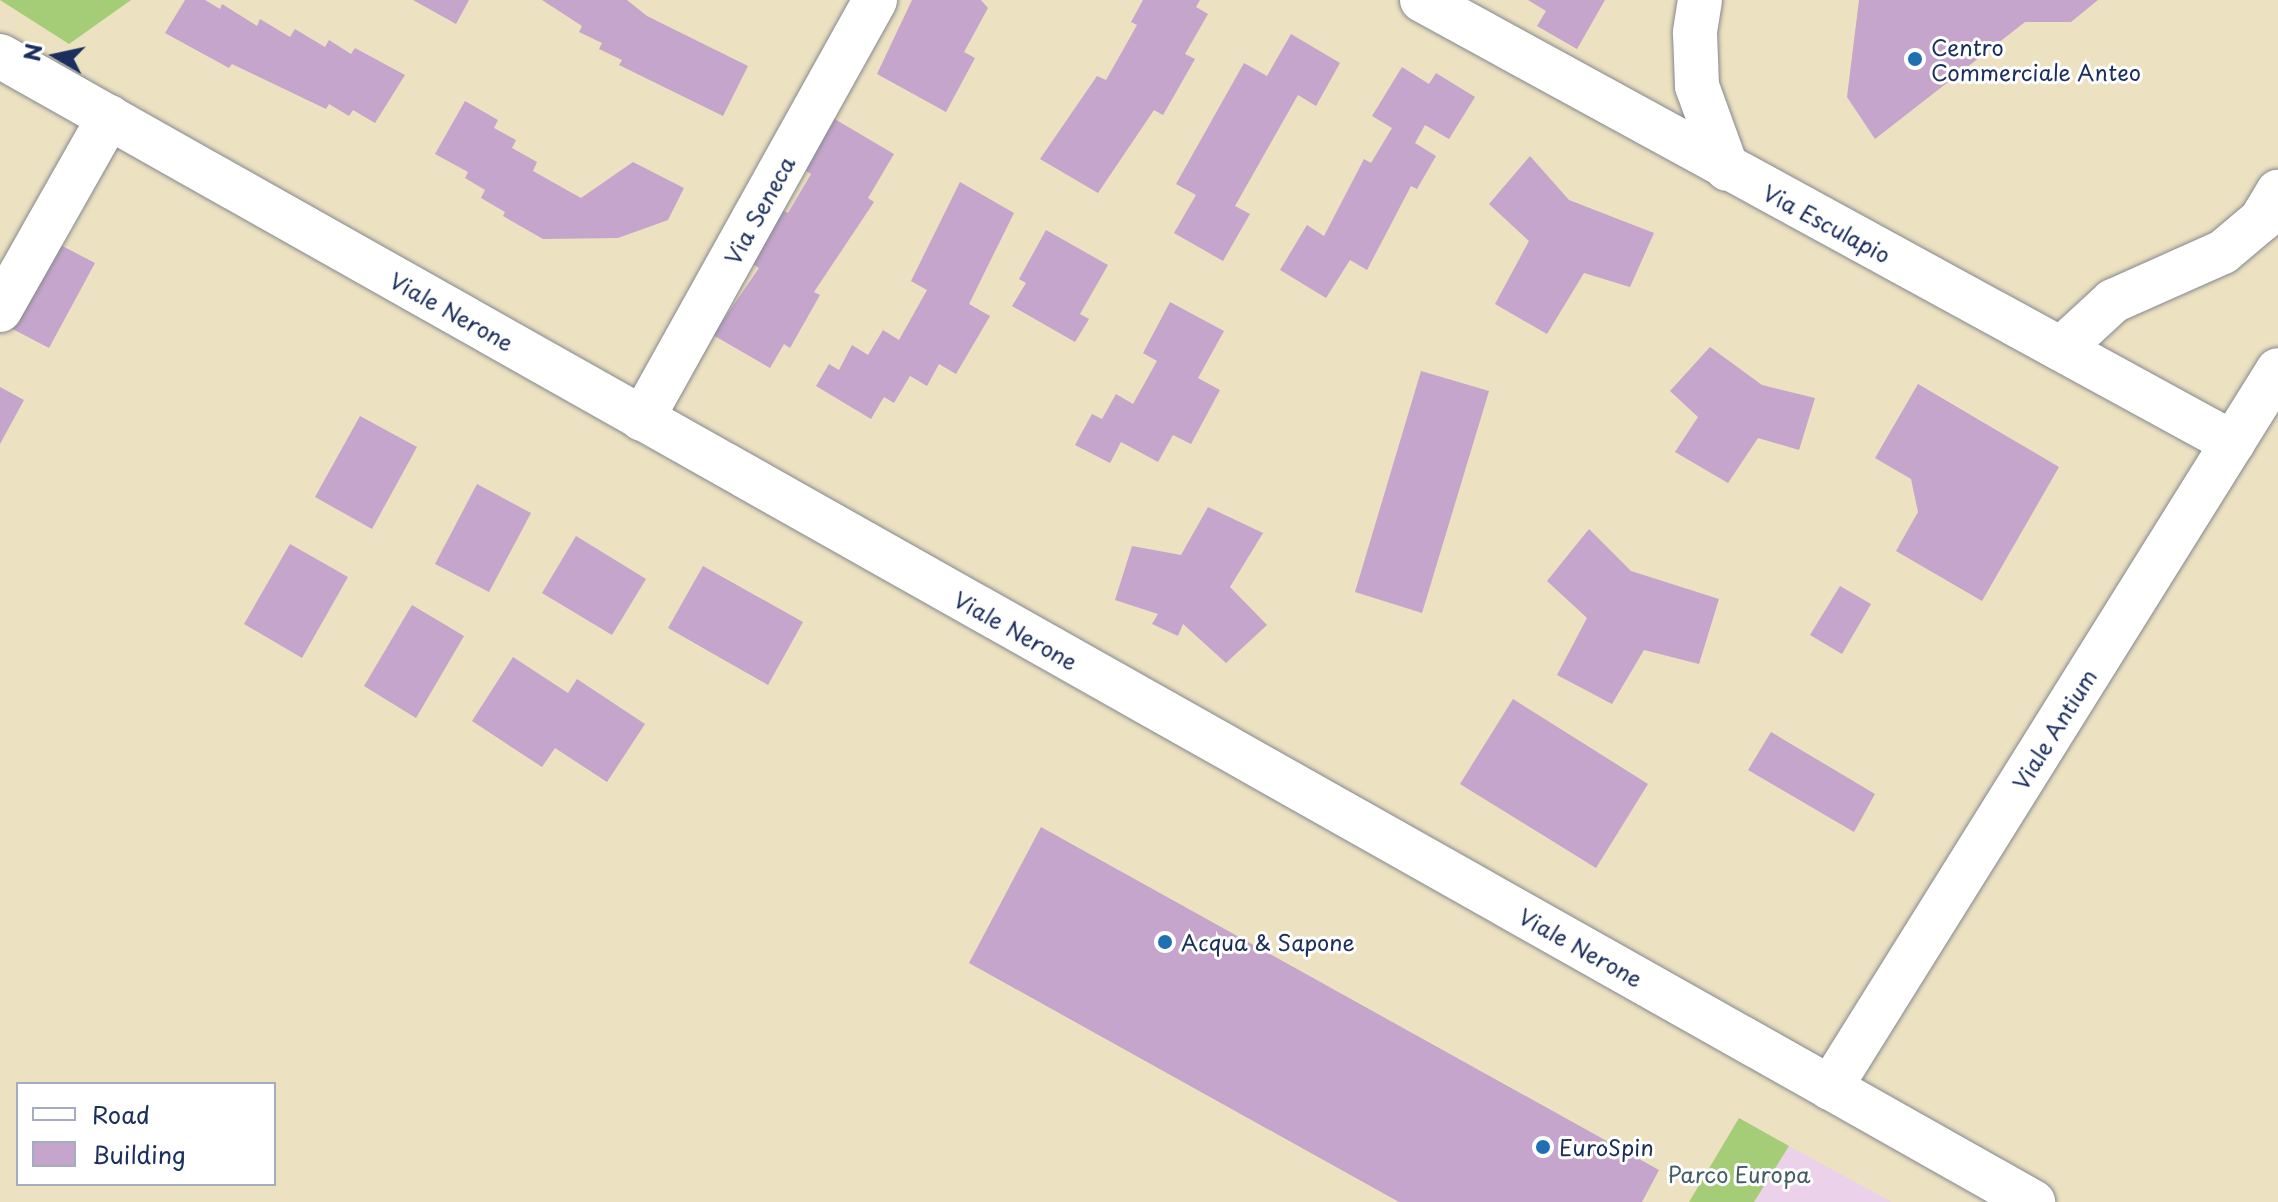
<!DOCTYPE html>
<html>
<head>
<meta charset="utf-8">
<style>
  body { margin:0 }
  #map { position:relative; width:2278px; height:1202px; overflow:hidden; background:#ece1c0; font-family:"Playpen Sans",sans-serif }
  div>[style] { position:absolute }
  .built>* { inset:0; background:#ecd1ea }
  .green>* { inset:0; background:#a5cc77 }
  .building>* { inset:0; background:#c5a5cc }
  .roads { filter:drop-shadow(0 0 2px #84888f) drop-shadow(0 0 2px #84888f) }
  .minor>* { height:44px; margin:-22px; padding:0 22px; transform-origin:22px; border-radius:22px; background:#fff }
  .dots>* { width:22px; height:22px; translate:-50% -50%; box-sizing:border-box; border:4px solid #fff; border-radius:50% }
  span { translate:-50% -50%; white-space:nowrap; text-align:center; line-height:1.15; -webkit-text-stroke:6px #fff; paint-order:stroke }
  .poi-label { font-size:22px; color:#1b2f5e }
  .left { translate:0 -50%; text-align:left }
  .street-label { font-size:22px; color:#1b2f5e }
  .park-label { font-size:22px; color:#445e66 }
  .legend { position:absolute; left:16px; top:1082px; width:260px; height:104px; box-sizing:border-box; background:#fff; border:2px solid #a4acbf; margin:0; padding:10px 14px; list-style:none; font-size:24px; color:#1b2f5e }
  .legend li { display:flex; align-items:center; gap:16px; height:40px }
  .legend b { width:40px; border:2px solid #a4acbf }
  .north { position:absolute; left:16px; top:16px; width:80px; height:80px; -webkit-text-stroke:6px #fff; paint-order:stroke; rotate:279deg; font-size:22px; font-weight:700; line-height:32px; text-align:center; color:#1b2f5e }
  .north::after { content:''; display:block; margin:auto; width:28px; height:36px; background:#1b2f5e; clip-path:polygon(50% 0,100% 100%,50% 72%,0 100%) }
</style>
</head>
<body>
<div id="map">
  <div class="built">
    <div style="clip-path:polygon(1789px 1146px,1892px 1202px,1754px 1202px)"></div>
  </div>
  <div class="green">
    <div style="clip-path:polygon(0 0,131px 0,69px 44px)"></div>
    <div style="clip-path:polygon(1739px 1118px,1789px 1146px,1754px 1202px,1689px 1202px)"></div>
  </div>
  <div class="building">
    <div style="clip-path:polygon(185px 0,205px 0,220px 9px,222px 4px,257px 26px,260px 19px,290px 37px,295px 29px,325px 47px,329px 40px,351px 54px,355px 48px,405px 75px,375px 123px,353px 110px,349px 116px,329px 104px,326px 109px,232px 64px,229px 68px,165px 33px)"></div>
    <div style="clip-path:polygon(413px 0,469px 0,456px 24px)"></div>
    <div style="clip-path:polygon(542px 0,627px 0,647px 16px,748px 66px,723px 116px,619px 65px,622px 60px,599px 49px,602px 43px,579px 32px,582px 26px)"></div>
    <div style="clip-path:polygon(912px 0,981px 0,988px 8px,964px 52px,975px 58px,946px 112px,877px 74px)"></div>
    <div style="clip-path:polygon(1143px 0,1200px 0,1196px 7px,1208px 14px,1185px 54px,1195px 59px,1163px 115px,1154px 110px,1098px 193px,1040px 159px,1097px 76px,1106px 80px,1137px 25px,1131px 22px)"></div>
    <div style="clip-path:polygon(1528px 0,1605px 0,1577px 49px,1537px 26px,1546px 11px)"></div>
    <div style="clip-path:polygon(1859px 0,2098px 0,2071px 22px,2025px 22px,1875px 139px,1847px 97px)"></div>
    <div style="clip-path:polygon(1291px 34px,1340px 63px,1316px 106px,1298px 95px,1235px 206px,1250px 214px,1223px 261px,1174px 233px,1196px 195px,1176px 184px,1244px 63px,1267px 76px)"></div>
    <div style="clip-path:polygon(1402px 67px,1429px 84px,1436px 73px,1475px 97px,1449px 139px,1425px 125px,1415px 143px,1436px 156px,1417px 189px,1411px 186px,1367px 270px,1350px 260px,1326px 298px,1280px 270px,1307px 225px,1324px 236px,1364px 159px,1371px 163px,1392px 128px,1372px 116px)"></div>
    <div style="clip-path:polygon(465px 101px,498px 120px,494px 128px,516px 140px,512px 148px,537px 162px,533px 171px,581px 198px,633px 162px,684px 188px,668px 220px,618px 238px,543px 239px,503px 216px,505px 212px,481px 198px,485px 190px,465px 178px,468px 172px,435px 154px)"></div>
    <div style="clip-path:polygon(833px 118px,894px 154px,868px 198px,874px 202px,814px 292px,820px 295px,790px 348px,784px 344px,770px 368px,713px 335px,759px 268px,751px 263px,782px 210px,788px 213px,811px 174px,803px 169px)"></div>
    <div style="clip-path:polygon(1530px 156px,1569px 200px,1654px 233px,1630px 287px,1584px 273px,1547px 334px,1495px 304px,1529px 241px,1489px 204px)"></div>
    <div style="clip-path:polygon(960px 182px,1014px 213px,969px 304px,990px 316px,956px 374px,939px 364px,927px 386px,910px 376px,894px 403px,884px 397px,871px 419px,816px 386px,829px 364px,839px 370px,852px 345px,868px 355px,883px 330px,899px 340px,927px 290px,911px 281px)"></div>
    <div style="clip-path:polygon(1046px 230px,1108px 265px,1080px 314px,1089px 319px,1075px 342px,1012px 306px,1026px 283px,1019px 279px)"></div>
    <div style="clip-path:polygon(49px 239px,95px 263px,49px 348px,3px 324px)"></div>
    <div style="clip-path:polygon(1170px 302px,1224px 331px,1198px 378px,1220px 390px,1191px 444px,1173px 435px,1158px 462px,1121px 442px,1110px 463px,1075px 445px,1092px 414px,1102px 419px,1116px 394px,1133px 404px,1157px 361px,1143px 353px)"></div>
    <div style="clip-path:polygon(1710px 347px,1762px 385px,1815px 398px,1799px 450px,1758px 438px,1728px 483px,1675px 452px,1698px 417px,1670px 391px)"></div>
    <div style="clip-path:polygon(1421px 371px,1489px 391px,1422px 613px,1355px 592px)"></div>
    <div style="clip-path:polygon(1918px 384px,2059px 467px,1982px 601px,1896px 551px,1918px 512px,1911px 479px,1875px 458px)"></div>
    <div style="clip-path:polygon(0 387px,24px 400px,0 444px)"></div>
    <div style="clip-path:polygon(360px 416px,417px 447px,372px 529px,315px 497px)"></div>
    <div style="clip-path:polygon(477px 484px,531px 513px,489px 592px,435px 564px)"></div>
    <div style="clip-path:polygon(1208px 507px,1263px 533px,1230px 587px,1267px 625px,1226px 663px,1183px 624px,1178px 636px,1152px 624px,1158px 614px,1115px 600px,1132px 546px,1181px 555px)"></div>
    <div style="clip-path:polygon(1589px 529px,1631px 571px,1719px 599px,1699px 664px,1644px 650px,1612px 704px,1557px 675px,1587px 618px,1547px 581px)"></div>
    <div style="clip-path:polygon(576px 536px,646px 579px,612px 635px,542px 593px)"></div>
    <div style="clip-path:polygon(290px 544px,348px 577px,302px 658px,244px 624px)"></div>
    <div style="clip-path:polygon(703px 566px,803px 622px,768px 685px,668px 628px)"></div>
    <div style="clip-path:polygon(1840px 586px,1871px 604px,1842px 654px,1810px 635px)"></div>
    <div style="clip-path:polygon(412px 605px,464px 636px,416px 718px,364px 686px)"></div>
    <div style="clip-path:polygon(513px 657px,568px 693px,577px 679px,645px 724px,607px 782px,555px 748px,542px 767px,472px 721px)"></div>
    <div style="clip-path:polygon(1513px 699px,1648px 784px,1596px 868px,1460px 784px)"></div>
    <div style="clip-path:polygon(1771px 732px,1875px 794px,1854px 832px,1748px 770px)"></div>
    <div style="clip-path:polygon(1041px 827px,1659px 1170px,1642px 1202px,1399px 1202px,969px 963px)"></div>
  </div>
  <div class="roads">
    <div class="minor">
      <div style="left:1422px;top:0;width:924px;rotate:28.65deg"></div>
      <div style="left:1700px;top:0;width:33px;rotate:99deg"></div>
      <div style="left:1695px;top:33px;width:53px;rotate:87.8deg"></div>
      <div style="left:1697px;top:86px;width:88px;rotate:70.1deg"></div>
      <div style="left:0;top:56px;width:2334px;rotate:29.41deg"></div>
      <div style="left:0;top:310px;width:222px;rotate:-60.5deg"></div>
      <div style="left:2061px;top:349px;width:71px;rotate:-42.7deg"></div>
      <div style="left:2113px;top:301px;width:120px;rotate:-24deg"></div>
      <div style="left:2223px;top:252px;width:50px;rotate:-40.1deg"></div>
      <div style="left:2261px;top:220px;width:33px;rotate:-59deg"></div>
      <div style="left:642px;top:419px;width:479px;rotate:-60.9deg"></div>
      <div style="left:1830px;top:1088px;width:846px;rotate:-58.04deg"></div>
    </div>
  </div>
  <div class="dots">
    <div style="left:1915px;top:59px;background:#1f6fb2"></div>
    <div style="left:1165px;top:942px;background:#1f6fb2"></div>
    <div style="left:1543px;top:1147px;background:#1f6fb2"></div>
  </div>
  <div class="poi-label">
    <span class="left" style="left:1931px;top:59px">Centro<br>Commerciale Anteo</span>
    <span class="left" style="left:1181px;top:942px">Acqua &amp; Sapone</span>
    <span class="left" style="left:1559px;top:1147px">EuroSpin</span>
  </div>
  <div class="street-label">
    <span style="left:759px;top:210px;rotate:-61deg">Via Seneca</span>
    <span style="left:1827px;top:223px;rotate:28deg">Via Esculapio</span>
    <span style="left:452px;top:311px;rotate:29deg">Viale Nerone</span>
    <span style="left:1016px;top:630px;rotate:29deg">Viale Nerone</span>
    <span style="left:2054px;top:729px;rotate:-58deg">Viale Antium</span>
    <span style="left:1581px;top:947px;rotate:29deg">Viale Nerone</span>
  </div>
  <div class="park-label">
    <span style="left:1739px;top:1174px">Parco Europa</span>
  </div>
  <ul class="legend">
  <li><b style="height:10px;background:#fff"></b>Road</li>
  <li><b style="height:22px;background:#c5a5cc"></b>Building</li>
  </ul>
  <div class="north">N</div>
</div>
</body>
</html>
